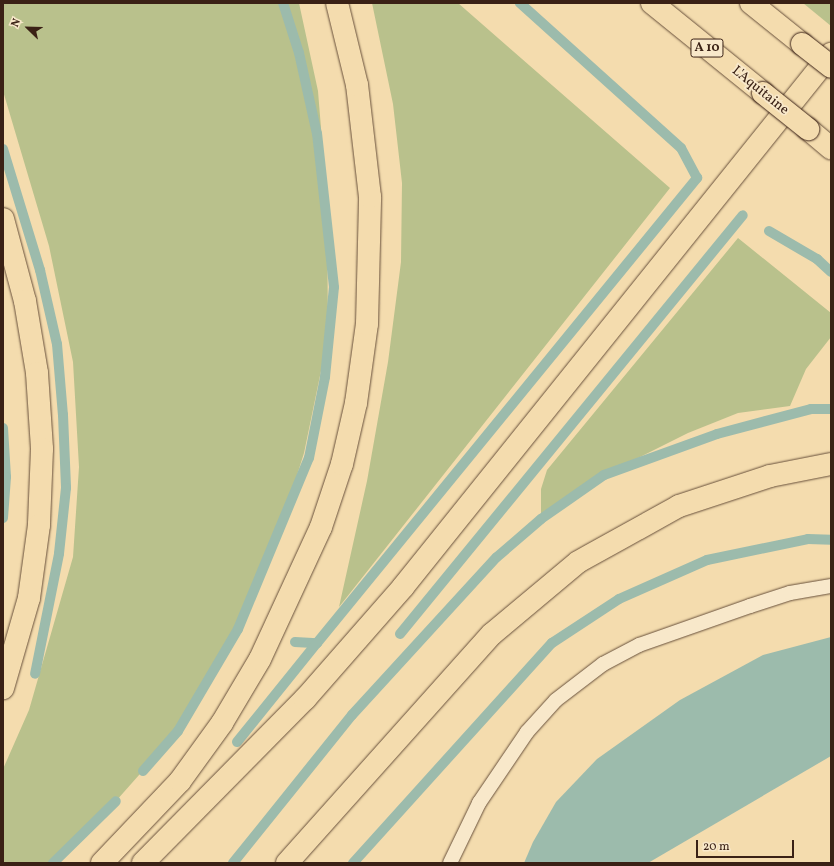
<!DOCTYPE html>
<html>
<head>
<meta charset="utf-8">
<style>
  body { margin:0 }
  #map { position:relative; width:834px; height:866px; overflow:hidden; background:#f4dcae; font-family:Vollkorn,serif }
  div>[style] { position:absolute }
  .green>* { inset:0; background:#b9c18c }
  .water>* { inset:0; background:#9cbbac }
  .stream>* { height:10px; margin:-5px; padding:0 5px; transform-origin:5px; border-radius:5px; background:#9cbbac }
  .roads { filter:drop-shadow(0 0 1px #68503b) drop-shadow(0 0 1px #68503b) }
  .service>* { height:14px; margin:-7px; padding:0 7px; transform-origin:7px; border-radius:7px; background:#f8e8ca }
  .motorway>* { height:22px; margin:-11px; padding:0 11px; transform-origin:11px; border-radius:11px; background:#f4dcae }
  .bridges { filter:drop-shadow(0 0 1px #3a2115) drop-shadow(0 0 1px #3a2115) }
  .motorway-bridge>* { height:22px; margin:-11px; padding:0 11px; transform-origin:11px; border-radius:11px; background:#f4dcae }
  span { translate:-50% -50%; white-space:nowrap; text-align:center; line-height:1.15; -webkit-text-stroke:3.5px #f8e8ca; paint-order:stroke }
  .shield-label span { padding:1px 3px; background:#f8e8ca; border:1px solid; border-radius:3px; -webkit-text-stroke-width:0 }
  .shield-label { font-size:13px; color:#3a2115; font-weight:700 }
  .street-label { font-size:14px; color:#3a2115 }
  .frame { position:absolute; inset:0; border:4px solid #3a2115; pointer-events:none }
  .north { position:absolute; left:8px; top:8px; width:40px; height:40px; -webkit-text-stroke:3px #f8e8ca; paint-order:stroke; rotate:293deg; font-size:11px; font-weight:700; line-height:16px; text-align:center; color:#3a2115 }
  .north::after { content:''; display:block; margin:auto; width:14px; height:18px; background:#3a2115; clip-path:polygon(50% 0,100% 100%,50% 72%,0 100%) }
  .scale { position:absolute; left:696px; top:840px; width:98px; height:18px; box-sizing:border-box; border:2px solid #3a2115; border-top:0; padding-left:5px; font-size:12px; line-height:14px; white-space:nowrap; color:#3a2115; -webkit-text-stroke:3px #f8e8ca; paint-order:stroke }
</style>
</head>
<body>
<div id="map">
  <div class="green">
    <div style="clip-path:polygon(3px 3px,299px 3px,318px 91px,327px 202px,328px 337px,304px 453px,274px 548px,238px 629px,178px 731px,116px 801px,53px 863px,3px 863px,3px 769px,29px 710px,73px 557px,79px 467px,73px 362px,49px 246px,3px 91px)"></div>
    <div style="clip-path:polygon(372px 3px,458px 3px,670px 188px,339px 607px,367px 481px,388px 362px,401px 262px,402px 183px,393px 104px)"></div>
    <div style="clip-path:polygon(803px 3px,831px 3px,831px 26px)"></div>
    <div style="clip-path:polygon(738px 238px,831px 313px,831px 337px,806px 369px,790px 406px,738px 413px,688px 433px,604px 475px,541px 519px,541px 489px,547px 470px)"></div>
  </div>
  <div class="water">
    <div style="clip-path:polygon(831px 637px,831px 756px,648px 863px,524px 863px,533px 842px,556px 802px,597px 759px,680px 700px,763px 655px)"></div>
  </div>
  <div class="stream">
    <div style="left:3px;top:149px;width:127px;rotate:73deg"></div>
    <div style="left:40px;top:270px;width:76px;rotate:77.1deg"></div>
    <div style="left:57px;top:344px;width:71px;rotate:85.2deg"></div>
    <div style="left:63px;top:415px;width:73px;rotate:87.6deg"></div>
    <div style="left:66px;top:488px;width:66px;rotate:96.1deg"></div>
    <div style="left:59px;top:554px;width:122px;rotate:101.3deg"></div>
    <div style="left:769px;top:231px;width:56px;rotate:30.3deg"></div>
    <div style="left:817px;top:259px;width:19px;rotate:43deg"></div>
    <div style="left:3px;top:428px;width:49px;rotate:86.5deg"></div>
    <div style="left:6px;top:477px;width:41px;rotate:94.2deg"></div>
    <div style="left:400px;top:634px;width:541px;rotate:-50.7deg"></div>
    <div style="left:295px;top:642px;width:22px;rotate:3deg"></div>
    <div style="left:317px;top:643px;width:601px;rotate:-50.74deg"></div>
    <div style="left:697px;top:178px;width:34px;rotate:-118deg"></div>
    <div style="left:681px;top:148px;width:217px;rotate:-138deg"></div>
    <div style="left:237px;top:742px;width:127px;rotate:-51.1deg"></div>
    <div style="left:143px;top:771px;width:53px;rotate:-48.8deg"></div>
    <div style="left:178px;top:731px;width:118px;rotate:-59.5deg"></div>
    <div style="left:238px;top:629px;width:185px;rotate:-67.5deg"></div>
    <div style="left:309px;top:458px;width:83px;rotate:-78.8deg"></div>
    <div style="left:325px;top:377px;width:90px;rotate:-84.3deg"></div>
    <div style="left:334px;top:287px;width:154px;rotate:-96.3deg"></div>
    <div style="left:317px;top:134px;width:83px;rotate:-102.5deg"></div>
    <div style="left:299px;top:53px;width:52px;rotate:-107.7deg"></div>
    <div style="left:53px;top:863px;width:88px;rotate:-44.5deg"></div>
    <div style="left:233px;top:863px;width:190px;rotate:-51.2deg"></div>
    <div style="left:352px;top:715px;width:214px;rotate:-47.5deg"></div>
    <div style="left:497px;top:557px;width:58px;rotate:-40.8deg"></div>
    <div style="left:541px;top:519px;width:77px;rotate:-34.9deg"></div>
    <div style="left:604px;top:475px;width:120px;rotate:-19.9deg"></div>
    <div style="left:717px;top:434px;width:97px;rotate:-14.9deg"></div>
    <div style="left:811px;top:409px;width:20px"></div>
    <div style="left:353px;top:863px;width:297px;rotate:-47.9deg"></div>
    <div style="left:552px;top:643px;width:80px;rotate:-33.3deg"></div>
    <div style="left:619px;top:599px;width:96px;rotate:-23.9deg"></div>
    <div style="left:707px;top:560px;width:103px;rotate:-11.7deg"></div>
    <div style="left:808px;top:539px;width:23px;rotate:2deg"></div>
  </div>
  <div class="roads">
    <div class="service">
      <div style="left:450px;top:863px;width:67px;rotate:-64.2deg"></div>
      <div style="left:479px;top:803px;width:86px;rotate:-55.9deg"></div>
      <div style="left:527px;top:732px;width:43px;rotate:-47.8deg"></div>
      <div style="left:556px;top:700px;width:59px;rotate:-37.5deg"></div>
      <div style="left:603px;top:664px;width:41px;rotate:-27.8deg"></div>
      <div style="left:639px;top:645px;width:118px;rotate:-19.4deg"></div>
      <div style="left:750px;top:606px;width:42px;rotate:-18deg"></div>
      <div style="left:790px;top:593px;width:42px;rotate:-9.7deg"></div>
    </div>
    <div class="motorway">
      <div style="left:652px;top:3px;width:143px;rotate:39deg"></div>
      <div style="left:751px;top:3px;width:65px;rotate:38.8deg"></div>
      <div style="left:808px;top:129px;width:30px;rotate:40deg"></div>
      <div style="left:3px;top:219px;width:85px;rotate:75deg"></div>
      <div style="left:25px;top:301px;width:73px;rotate:80.5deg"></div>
      <div style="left:37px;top:373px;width:76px;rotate:86.2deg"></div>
      <div style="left:42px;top:449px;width:76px;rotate:92.3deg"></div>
      <div style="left:39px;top:525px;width:74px;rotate:97.8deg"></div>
      <div style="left:29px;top:598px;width:94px;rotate:106.1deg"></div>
      <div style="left:102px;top:863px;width:113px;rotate:-46.4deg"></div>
      <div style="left:180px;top:781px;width:72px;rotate:-54.1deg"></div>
      <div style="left:222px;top:723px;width:74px;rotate:-59.3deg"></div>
      <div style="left:260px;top:659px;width:145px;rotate:-65.2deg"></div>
      <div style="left:321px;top:527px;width:66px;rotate:-71.6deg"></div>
      <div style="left:342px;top:464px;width:63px;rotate:-77.1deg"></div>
      <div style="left:356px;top:403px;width:80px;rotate:-82.1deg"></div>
      <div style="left:367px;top:324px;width:127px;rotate:-88.6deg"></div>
      <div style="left:370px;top:197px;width:113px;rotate:-96.6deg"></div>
      <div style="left:357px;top:85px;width:84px;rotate:-103.7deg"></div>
      <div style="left:143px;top:863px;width:231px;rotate:-45.4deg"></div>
      <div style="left:305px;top:699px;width:149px;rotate:-48.8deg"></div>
      <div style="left:403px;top:587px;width:684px;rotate:-51.24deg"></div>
      <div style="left:287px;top:863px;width:307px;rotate:-48.2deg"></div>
      <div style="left:492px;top:634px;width:112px;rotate:-39.9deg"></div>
      <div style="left:578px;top:562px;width:115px;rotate:-29deg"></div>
      <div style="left:679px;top:506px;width:96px;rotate:-18.2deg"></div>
      <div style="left:770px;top:476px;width:62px;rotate:-11.1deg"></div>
    </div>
  </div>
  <div class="bridges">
    <div class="motorway-bridge">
      <div style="left:802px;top:44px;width:37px;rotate:38deg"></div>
      <div style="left:763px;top:93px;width:58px;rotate:38.7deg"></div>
    </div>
  </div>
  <div class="shield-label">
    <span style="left:707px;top:48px">A 10</span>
  </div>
  <div class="street-label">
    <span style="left:760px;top:91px;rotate:39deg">L'Aquitaine</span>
  </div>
  <div class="frame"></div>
  <div class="north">N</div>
  <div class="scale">20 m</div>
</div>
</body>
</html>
